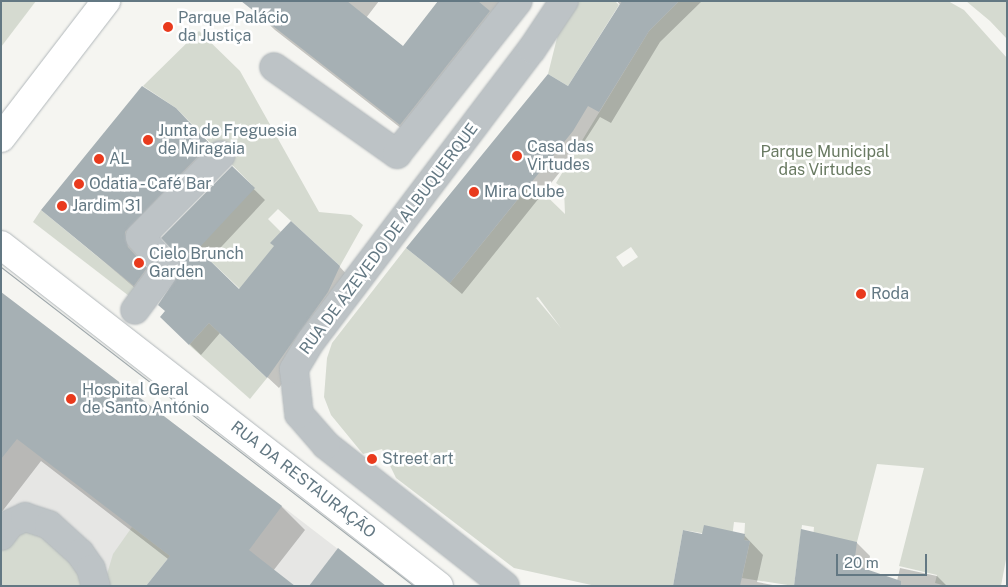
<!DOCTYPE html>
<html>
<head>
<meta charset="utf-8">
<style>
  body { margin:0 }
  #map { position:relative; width:1008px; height:587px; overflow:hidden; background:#f5f5f1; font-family:"Public Sans",sans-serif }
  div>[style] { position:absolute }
  .built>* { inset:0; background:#e6e6e4 }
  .green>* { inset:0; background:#d5dad0 }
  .shadow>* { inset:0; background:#0003 }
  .building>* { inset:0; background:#a6b0b4 }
  .roads { filter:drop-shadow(0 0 1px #b1b7ba) drop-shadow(0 0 1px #b1b7ba) }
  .minor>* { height:28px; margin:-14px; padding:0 14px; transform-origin:14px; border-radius:14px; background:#bdc3c6 }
  .major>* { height:28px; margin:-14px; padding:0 14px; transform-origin:14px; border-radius:14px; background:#fff }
  .tram>* { height:1px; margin:-0.5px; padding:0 0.5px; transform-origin:0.5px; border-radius:0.5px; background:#9ea7ab }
  .dots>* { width:14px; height:14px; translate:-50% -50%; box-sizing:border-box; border:2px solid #fff; border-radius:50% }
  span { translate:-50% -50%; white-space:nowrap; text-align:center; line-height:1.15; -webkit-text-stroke:5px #fff; paint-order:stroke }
  .poi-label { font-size:16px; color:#637883 }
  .left { translate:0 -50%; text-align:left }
  .park-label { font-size:16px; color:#697a62 }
  .street-label { font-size:16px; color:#637883 }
  .frame { position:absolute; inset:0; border:2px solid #637883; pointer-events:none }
  .scale { position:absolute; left:836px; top:554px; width:91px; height:22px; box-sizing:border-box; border:2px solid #637883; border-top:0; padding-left:6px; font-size:15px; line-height:18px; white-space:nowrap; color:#637883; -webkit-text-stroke:4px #fff; paint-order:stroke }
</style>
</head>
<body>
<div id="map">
  <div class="built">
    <div style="clip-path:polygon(1px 292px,282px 506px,386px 586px,1px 586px)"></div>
  </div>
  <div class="green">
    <div style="clip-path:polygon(1px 1px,36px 1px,1px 47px)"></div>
    <div style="clip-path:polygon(579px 1px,615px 1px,619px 5px,568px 86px,548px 74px,559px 30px)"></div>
    <div style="clip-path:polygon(evenodd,679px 1px,948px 1px,964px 10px,1007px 58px,1007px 554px,1001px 586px,946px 586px,935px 583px,937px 575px,899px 566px,924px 468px,877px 464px,857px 542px,813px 538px,814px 527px,802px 525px,794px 586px,742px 578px,750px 541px,744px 540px,745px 523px,734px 522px,732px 538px,683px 530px,673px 586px,596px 586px,514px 568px,396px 478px,382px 449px,363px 454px,331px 415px,324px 397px,327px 358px,332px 343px,406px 248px,450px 283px,532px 182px,565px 214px,564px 189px,556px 183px,649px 31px,679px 1px,631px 247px,638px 257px,623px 267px,616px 257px,631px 247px,679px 1px,538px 297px,561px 328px,536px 298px,538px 297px)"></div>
    <div style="clip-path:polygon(966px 1px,1007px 1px,1007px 39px,990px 21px)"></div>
    <div style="clip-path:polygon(199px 31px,240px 71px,319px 212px,351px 215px,363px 225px,340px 266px,278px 209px,268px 219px,281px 232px,271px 243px,289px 259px,240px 289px,198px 249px,252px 185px,176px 108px,143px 86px)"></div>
    <div style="clip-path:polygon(41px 210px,137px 289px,129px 296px,33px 222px)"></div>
    <div style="clip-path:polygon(209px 323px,267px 378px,250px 399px,189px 345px)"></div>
    <div style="clip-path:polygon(30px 525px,77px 568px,81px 586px,1px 586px,1px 549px)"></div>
    <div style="clip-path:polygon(132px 527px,170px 556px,146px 586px,109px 586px,107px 574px,113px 554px)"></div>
  </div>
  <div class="shadow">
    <div style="clip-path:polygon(260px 1px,379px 1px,366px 18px,404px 48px,440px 1px,504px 1px,420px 143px,275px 30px,255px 11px)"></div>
    <div style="clip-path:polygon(617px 1px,702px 1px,660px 42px,611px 123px,600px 117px,584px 142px,462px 294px,408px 248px,569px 88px,620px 5px)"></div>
    <div style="clip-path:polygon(190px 123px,223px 158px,139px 247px,142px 262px,160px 283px,148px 299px,43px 210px)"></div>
    <div style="clip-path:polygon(232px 168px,265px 200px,208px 261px,240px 291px,339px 266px,350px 278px,339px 303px,279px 388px,220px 333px,201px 355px,173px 328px,166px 312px)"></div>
    <div style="clip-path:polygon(1px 293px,281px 506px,305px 530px,273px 571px,168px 559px,41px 461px,1px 513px)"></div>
    <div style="clip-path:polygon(802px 530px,857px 543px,870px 556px,867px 571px,897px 581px,900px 568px,937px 576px,947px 586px,795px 586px)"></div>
    <div style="clip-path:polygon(703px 535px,744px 535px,763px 555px,757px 582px,778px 586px,674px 586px)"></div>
  </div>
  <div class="building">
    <div style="clip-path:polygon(241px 1px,347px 1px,403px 46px,438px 1px,478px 1px,490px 11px,400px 125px)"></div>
    <div style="clip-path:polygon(622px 1px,679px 1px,649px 31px,599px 112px,588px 106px,573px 131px,450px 283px,406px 248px,548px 74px,568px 86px)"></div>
    <div style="clip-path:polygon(142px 86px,176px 108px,210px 144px,125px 232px,128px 247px,147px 268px,134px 286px,41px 210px)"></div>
    <div style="clip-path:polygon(232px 166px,255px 188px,198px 249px,239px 289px,274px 246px,270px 243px,291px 221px,340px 266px,328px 292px,267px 378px,209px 323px,189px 345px,160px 317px,165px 311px,158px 305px,182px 269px,179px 257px,161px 238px)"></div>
    <div style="clip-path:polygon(1px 292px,282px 506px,249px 550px,295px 586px,146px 586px,170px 556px,17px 439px,1px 459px)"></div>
    <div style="clip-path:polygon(704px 525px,745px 534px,744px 540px,750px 541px,740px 586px,673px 586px,683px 530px,702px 534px)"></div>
    <div style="clip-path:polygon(801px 529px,857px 542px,854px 565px,901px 581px,901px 586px,794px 586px)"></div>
    <div style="clip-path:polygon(338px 548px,386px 586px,309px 586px)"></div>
  </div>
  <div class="roads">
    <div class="minor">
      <div style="left:274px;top:67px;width:151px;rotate:35.3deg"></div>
      <div style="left:397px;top:154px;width:195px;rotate:-51.7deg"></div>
      <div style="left:135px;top:310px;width:54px;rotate:-53.3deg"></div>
      <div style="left:167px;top:267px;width:40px;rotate:-132deg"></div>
      <div style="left:140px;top:237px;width:115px;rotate:-45.4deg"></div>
      <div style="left:1px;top:536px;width:15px;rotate:-53deg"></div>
      <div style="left:10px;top:524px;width:17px;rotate:-25deg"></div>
      <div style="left:25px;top:517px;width:25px;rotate:18deg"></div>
      <div style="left:49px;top:525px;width:42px;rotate:42.1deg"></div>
      <div style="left:80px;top:553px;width:19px;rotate:55deg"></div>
      <div style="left:91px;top:569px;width:18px;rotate:74deg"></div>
      <div style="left:505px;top:586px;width:228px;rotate:-141.8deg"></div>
      <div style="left:326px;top:445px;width:41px;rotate:-131.1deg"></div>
      <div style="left:299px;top:414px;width:45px;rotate:-96.3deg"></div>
      <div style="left:294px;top:369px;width:33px;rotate:-59deg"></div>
      <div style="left:311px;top:341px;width:366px;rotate:-52.9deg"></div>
      <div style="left:532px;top:49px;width:58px;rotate:-56.3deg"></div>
    </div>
    <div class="major">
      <div style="left:1px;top:138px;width:173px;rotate:-52.5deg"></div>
      <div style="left:1px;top:245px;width:555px;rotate:37.9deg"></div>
    </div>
  </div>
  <div class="tram">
    <div style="left:1px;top:267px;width:522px;rotate:37.68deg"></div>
  </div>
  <div class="dots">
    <div style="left:168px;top:27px;background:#e93a1d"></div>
    <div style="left:148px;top:140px;background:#e93a1d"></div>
    <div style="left:517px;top:156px;background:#e93a1d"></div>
    <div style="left:99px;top:159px;background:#e93a1d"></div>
    <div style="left:79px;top:184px;background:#e93a1d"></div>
    <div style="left:474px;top:192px;background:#e93a1d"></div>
    <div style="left:62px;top:206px;background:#e93a1d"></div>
    <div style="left:139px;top:263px;background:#e93a1d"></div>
    <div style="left:861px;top:294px;background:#e93a1d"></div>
    <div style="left:71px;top:399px;background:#e93a1d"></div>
    <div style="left:372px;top:459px;background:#e93a1d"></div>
  </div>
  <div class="poi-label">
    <span class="left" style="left:178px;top:27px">Parque Palácio<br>da Justiça</span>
    <span class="left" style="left:158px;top:140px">Junta de Freguesia<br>de Miragaia</span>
    <span class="left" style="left:527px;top:156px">Casa das<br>Virtudes</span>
    <span class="left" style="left:109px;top:159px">AL</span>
    <span class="left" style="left:89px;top:184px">Odatia - Café Bar</span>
    <span class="left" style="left:484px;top:192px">Mira Clube</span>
    <span class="left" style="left:72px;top:206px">Jardim 31</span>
    <span class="left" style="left:149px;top:263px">Cielo Brunch<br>Garden</span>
    <span class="left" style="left:871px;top:294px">Roda</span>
    <span class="left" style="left:82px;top:399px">Hospital Geral<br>de Santo António</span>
    <span class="left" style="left:382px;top:459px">Street art</span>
  </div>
  <div class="park-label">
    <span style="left:825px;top:161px">Parque Municipal<br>das Virtudes</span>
  </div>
  <div class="street-label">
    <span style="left:389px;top:239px;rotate:-53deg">RUA DE AZEVEDO DE ALBUQUERQUE</span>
    <span style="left:303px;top:480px;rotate:38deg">RUA DA RESTAURAÇÃO</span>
  </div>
  <div class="frame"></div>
  <div class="scale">20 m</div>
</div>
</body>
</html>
